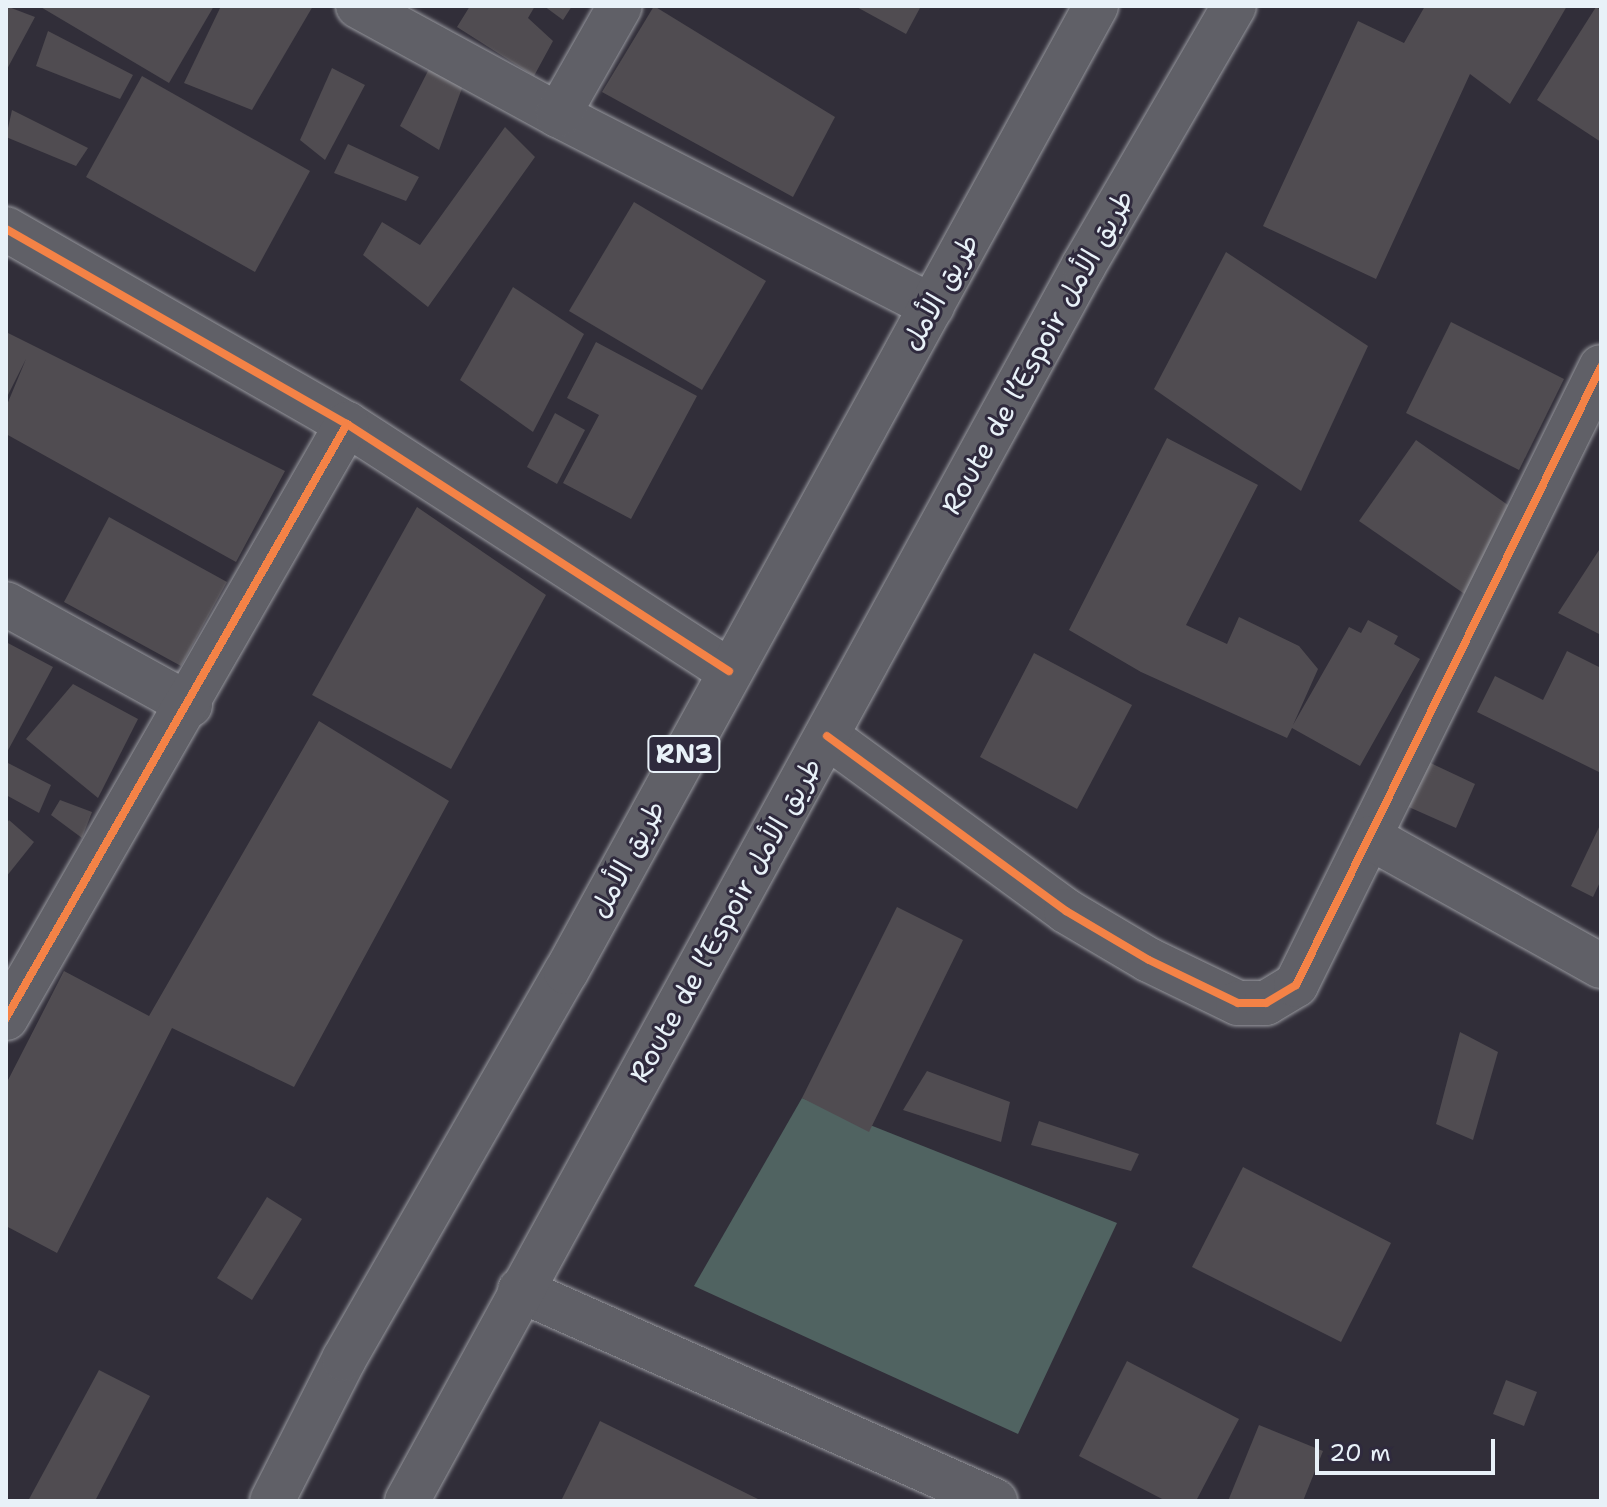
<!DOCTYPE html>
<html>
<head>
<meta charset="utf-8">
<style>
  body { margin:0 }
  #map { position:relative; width:1607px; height:1507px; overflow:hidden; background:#312e39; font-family:"Shantell Sans","Playpen Sans Arabic",sans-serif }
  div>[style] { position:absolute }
  .green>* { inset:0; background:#506361 }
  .building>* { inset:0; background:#504c51 }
  .roads { filter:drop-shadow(0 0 2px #98999f) drop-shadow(0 0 2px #98999f) }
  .street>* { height:44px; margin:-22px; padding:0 22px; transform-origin:22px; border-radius:22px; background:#606067 }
  .highway>* { height:44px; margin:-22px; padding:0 22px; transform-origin:22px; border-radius:22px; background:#606067 }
  .cycleway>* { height:8px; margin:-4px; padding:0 4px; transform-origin:4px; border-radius:4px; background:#f48246 }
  span { translate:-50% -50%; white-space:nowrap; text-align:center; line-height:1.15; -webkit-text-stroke:6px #2f2a3d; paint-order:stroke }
  .shield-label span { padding:2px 6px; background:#2f2a3d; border:2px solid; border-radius:6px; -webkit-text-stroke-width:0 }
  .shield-label { font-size:26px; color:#e8f1f8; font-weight:700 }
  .street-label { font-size:28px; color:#e8f1f8 }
  .frame { position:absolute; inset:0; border:8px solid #e8f1f8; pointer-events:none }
  .scale { position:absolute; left:1315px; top:1439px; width:180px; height:36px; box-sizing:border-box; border:4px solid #e8f1f8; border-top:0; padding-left:10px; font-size:24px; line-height:28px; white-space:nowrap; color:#e8f1f8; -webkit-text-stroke:6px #2f2a3d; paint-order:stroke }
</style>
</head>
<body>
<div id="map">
  <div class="green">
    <div style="clip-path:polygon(802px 1098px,1117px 1223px,1018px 1434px,694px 1286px)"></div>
  </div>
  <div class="building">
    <div style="clip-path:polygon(6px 6px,35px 17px,6px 71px)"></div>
    <div style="clip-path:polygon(39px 6px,214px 6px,169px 83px)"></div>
    <div style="clip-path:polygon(221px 6px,313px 6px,252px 110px,184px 83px)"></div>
    <div style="clip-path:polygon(470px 6px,535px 6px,528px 18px,553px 41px,534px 76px,457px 27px)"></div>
    <div style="clip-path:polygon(544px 6px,572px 6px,563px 20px)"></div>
    <div style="clip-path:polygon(654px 6px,835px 117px,793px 197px,602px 92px)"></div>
    <div style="clip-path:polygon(855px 6px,921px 6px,906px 34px)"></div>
    <div style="clip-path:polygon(1425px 6px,1567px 6px,1510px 104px,1470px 74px,1376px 279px,1263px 226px,1358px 21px,1404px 43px)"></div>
    <div style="clip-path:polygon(1596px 7px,1601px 10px,1601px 142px,1537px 100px)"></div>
    <div style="clip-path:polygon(48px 31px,133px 75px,120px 99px,36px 66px)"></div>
    <div style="clip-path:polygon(431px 65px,464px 83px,439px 150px,400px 126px)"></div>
    <div style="clip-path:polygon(332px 68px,365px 85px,325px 160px,300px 140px)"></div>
    <div style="clip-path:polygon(142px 76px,310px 171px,255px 272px,86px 177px)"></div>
    <div style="clip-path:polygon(12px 110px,88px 148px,76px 166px,6px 137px)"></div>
    <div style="clip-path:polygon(505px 127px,535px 157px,428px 307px,363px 255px,382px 222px,420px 245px)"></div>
    <div style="clip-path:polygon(348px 144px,419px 177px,406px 201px,334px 173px)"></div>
    <div style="clip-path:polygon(634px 202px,766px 281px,702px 390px,569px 311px)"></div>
    <div style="clip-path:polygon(1226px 252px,1368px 346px,1301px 491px,1154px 389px)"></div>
    <div style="clip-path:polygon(513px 287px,584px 334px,533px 432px,460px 380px)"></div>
    <div style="clip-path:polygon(1451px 322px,1564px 379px,1519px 470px,1406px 413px)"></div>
    <div style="clip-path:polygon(6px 332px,285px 471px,236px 562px,6px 434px,6px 407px,26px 359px,6px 399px)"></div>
    <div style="clip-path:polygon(596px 342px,697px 396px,631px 519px,563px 483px,599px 415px,567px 398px)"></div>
    <div style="clip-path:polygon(555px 413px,585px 430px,557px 484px,527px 467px)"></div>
    <div style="clip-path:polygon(1167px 438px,1258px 485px,1186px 625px,1227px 644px,1239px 617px,1299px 646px,1318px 669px,1293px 725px,1349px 627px,1361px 633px,1368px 620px,1398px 636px,1394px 644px,1420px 659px,1360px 766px,1292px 728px,1287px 738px,1141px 672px,1069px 630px)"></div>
    <div style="clip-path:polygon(1416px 440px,1522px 515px,1466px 595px,1359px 521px)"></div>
    <div style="clip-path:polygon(417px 507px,546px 595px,451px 769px,312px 695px)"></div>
    <div style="clip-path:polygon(109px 517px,227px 582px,181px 666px,64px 602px)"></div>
    <div style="clip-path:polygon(1601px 547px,1601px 635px,1558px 613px)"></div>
    <div style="clip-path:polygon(6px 642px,53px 667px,6px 754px)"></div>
    <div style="clip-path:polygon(1567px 651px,1601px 668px,1601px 773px,1477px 712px,1495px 676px,1543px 700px)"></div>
    <div style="clip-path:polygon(1034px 653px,1132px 705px,1077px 809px,980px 757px)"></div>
    <div style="clip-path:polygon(73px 684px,138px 719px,98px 798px,26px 739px)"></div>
    <div style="clip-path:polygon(319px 721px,449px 801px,294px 1087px,172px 1028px,57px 1253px,6px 1226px,6px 1084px,64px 971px,149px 1016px)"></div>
    <div style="clip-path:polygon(1422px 759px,1475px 784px,1456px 828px,1402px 804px)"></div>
    <div style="clip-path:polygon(6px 762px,51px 785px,39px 813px,6px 795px)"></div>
    <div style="clip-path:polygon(60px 800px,92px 812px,82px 838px,51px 815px)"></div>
    <div style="clip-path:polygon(9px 820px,34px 842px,6px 877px,6px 824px)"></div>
    <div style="clip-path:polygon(1601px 823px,1601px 880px,1593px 897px,1571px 886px)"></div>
    <div style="clip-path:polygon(897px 907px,963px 940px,869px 1132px,802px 1098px)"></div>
    <div style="clip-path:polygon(1460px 1032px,1498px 1052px,1473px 1140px,1436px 1124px)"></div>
    <div style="clip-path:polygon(927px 1071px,1010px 1102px,1001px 1142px,903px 1110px)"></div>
    <div style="clip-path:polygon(1039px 1121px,1139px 1154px,1131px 1171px,1031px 1145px)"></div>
    <div style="clip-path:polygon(1243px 1167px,1391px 1243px,1341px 1342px,1192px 1267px)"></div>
    <div style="clip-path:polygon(267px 1197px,302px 1219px,252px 1300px,217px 1278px)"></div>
    <div style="clip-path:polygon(1127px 1361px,1239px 1419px,1196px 1501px,1166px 1501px,1079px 1456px)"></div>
    <div style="clip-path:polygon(99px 1370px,150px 1396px,95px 1501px,28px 1501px)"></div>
    <div style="clip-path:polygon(1506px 1380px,1537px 1392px,1524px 1426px,1493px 1414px)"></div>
    <div style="clip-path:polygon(600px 1421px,762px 1501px,561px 1501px)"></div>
    <div style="clip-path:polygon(1259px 1425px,1323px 1451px,1303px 1501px,1228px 1501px)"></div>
  </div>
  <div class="roads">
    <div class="street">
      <div style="left:358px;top:6px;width:228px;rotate:28.6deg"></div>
      <div style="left:558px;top:115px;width:420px;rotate:27.1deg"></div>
      <div style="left:558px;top:115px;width:125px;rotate:-60.4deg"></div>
      <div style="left:6px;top:229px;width:393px;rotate:29.8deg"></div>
      <div style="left:347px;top:424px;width:455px;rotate:32.9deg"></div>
      <div style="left:6px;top:604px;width:210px;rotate:28.8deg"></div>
      <div style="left:827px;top:736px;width:296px;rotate:36.2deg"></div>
      <div style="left:1066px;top:911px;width:96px;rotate:30.6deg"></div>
      <div style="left:1149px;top:960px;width:99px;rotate:25.8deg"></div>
      <div style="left:1238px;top:1003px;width:28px"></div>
      <div style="left:1266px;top:1003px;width:35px;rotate:-31deg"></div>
      <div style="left:1296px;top:985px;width:689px;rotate:-63.73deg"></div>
      <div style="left:1371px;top:838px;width:263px;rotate:29.1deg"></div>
      <div style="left:6px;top:1018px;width:685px;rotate:-60.14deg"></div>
      <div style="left:520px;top:1290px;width:520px;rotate:23.95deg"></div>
    </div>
    <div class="highway">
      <div style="left:272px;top:1501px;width:159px;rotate:-63.1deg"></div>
      <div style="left:344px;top:1359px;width:446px;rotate:-60.2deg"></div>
      <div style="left:566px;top:972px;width:1102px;rotate:-61.25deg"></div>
      <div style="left:407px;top:1501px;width:1409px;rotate:-61.29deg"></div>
      <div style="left:1084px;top:265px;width:299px;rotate:-59.9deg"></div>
    </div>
  </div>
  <div class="cycleway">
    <div style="left:6px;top:229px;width:393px;rotate:29.8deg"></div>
    <div style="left:347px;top:424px;width:455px;rotate:32.9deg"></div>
    <div style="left:827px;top:736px;width:296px;rotate:36.2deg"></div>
    <div style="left:1066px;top:911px;width:96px;rotate:30.6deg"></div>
    <div style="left:1149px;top:960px;width:99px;rotate:25.8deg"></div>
    <div style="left:1238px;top:1003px;width:28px"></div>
    <div style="left:1266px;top:1003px;width:35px;rotate:-31deg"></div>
    <div style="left:1296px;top:985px;width:689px;rotate:-63.73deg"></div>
    <div style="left:6px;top:1018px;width:685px;rotate:-60.14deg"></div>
  </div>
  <div class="shield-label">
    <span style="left:684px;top:754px">RN3</span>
  </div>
  <div class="street-label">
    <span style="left:940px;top:292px;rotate:-61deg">طريق الأمل</span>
    <span style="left:1037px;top:352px;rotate:-61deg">Route de l’Espoir طريق الأمل</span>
    <span style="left:627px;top:859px;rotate:-62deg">طريق الأمل</span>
    <span style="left:725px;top:920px;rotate:-61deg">Route de l’Espoir طريق الأمل</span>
  </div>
  <div class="frame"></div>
  <div class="scale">20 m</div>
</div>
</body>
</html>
